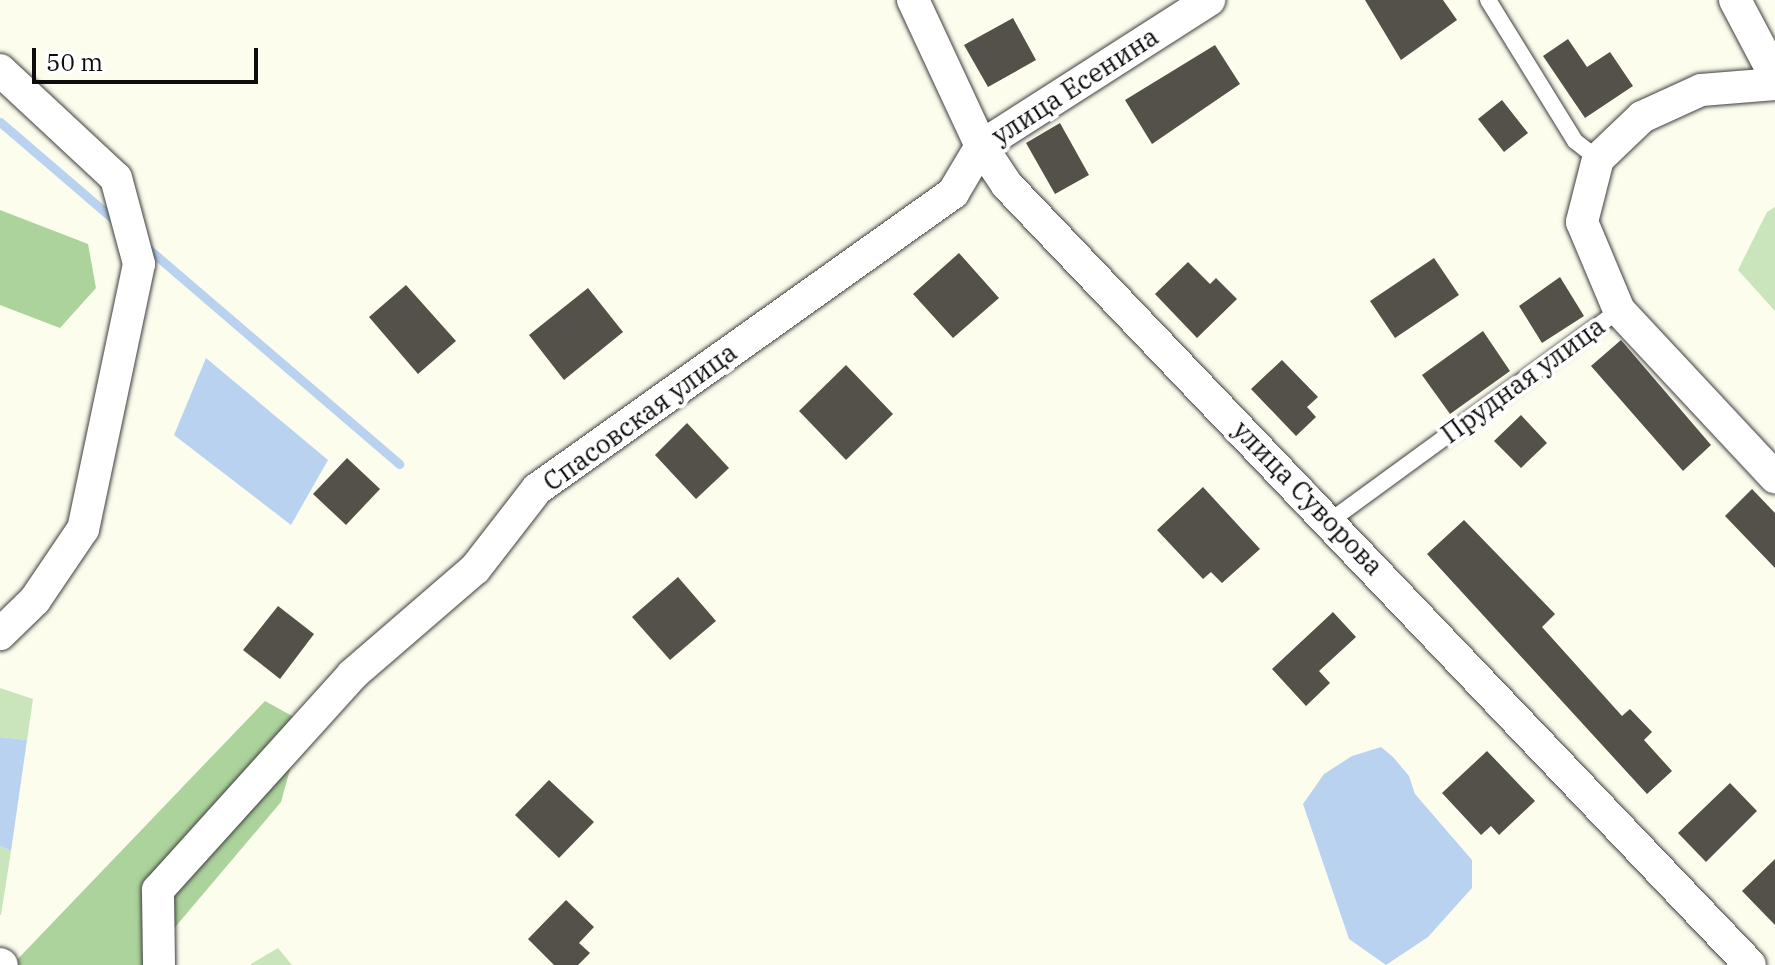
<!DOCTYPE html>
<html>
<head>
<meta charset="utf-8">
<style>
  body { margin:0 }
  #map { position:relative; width:1775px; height:965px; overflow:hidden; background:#fdfdee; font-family:"IBM Plex Serif",serif }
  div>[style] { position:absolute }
  .green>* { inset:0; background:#cae4bb }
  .forest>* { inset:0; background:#acd39c }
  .water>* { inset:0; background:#b8d2f0 }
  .stream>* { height:9px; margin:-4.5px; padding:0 4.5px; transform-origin:4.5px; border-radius:4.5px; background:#b8d2f0 }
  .building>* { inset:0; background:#54504a }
  .roads { filter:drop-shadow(0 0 2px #404040) drop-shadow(0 0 2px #404040) }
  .service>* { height:16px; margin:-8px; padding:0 8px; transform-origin:8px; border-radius:8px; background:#fff }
  .minor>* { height:32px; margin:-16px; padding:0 16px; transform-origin:16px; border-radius:16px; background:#fff }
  span { translate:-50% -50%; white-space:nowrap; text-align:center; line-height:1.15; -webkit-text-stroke:8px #fff; paint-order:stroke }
  .street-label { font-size:26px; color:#0d0d0d }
  .scale { position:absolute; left:32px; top:48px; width:226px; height:36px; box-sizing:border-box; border:4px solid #0d0d0d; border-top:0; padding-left:10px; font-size:24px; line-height:28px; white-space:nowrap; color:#0d0d0d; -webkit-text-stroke:6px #fff; paint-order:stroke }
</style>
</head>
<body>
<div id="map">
  <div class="green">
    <div style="clip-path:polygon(1775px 207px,1775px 311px,1738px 270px,1767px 212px)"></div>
    <div style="clip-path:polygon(0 688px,33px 699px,27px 740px,0 737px)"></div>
    <div style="clip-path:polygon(0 846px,11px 851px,1px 915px,0 915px)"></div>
    <div style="clip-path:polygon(278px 948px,292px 965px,251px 965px,251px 964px)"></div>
  </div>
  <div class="forest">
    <div style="clip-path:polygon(0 210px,88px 244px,96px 288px,60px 328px,0 305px)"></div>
    <div style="clip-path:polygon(265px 701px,303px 722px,281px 802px,143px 965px,12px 965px)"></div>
  </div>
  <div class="water">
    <div style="clip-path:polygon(206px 358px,328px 460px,291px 525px,174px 435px)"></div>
    <div style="clip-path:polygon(0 737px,27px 740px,11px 851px,0 846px)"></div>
    <div style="clip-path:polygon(1381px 747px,1393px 757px,1409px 776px,1415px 794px,1472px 860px,1472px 888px,1428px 937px,1386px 965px,1349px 939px,1303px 804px,1324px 774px,1352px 756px)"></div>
  </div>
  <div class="stream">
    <div style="left:0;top:122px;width:157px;rotate:40.6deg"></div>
    <div style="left:145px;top:246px;width:335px;rotate:40.6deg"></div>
  </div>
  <div class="building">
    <div style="clip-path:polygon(1365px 0,1443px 0,1457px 20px,1401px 60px)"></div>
    <div style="clip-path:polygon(1013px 18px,1036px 60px,988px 87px,964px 45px)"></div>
    <div style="clip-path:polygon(1568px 39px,1587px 67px,1610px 52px,1633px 86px,1585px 118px,1543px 56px)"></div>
    <div style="clip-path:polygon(1215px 45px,1240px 84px,1152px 144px,1125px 100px)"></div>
    <div style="clip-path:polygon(1502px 100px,1528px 133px,1504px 152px,1478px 119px)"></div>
    <div style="clip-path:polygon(1060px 123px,1089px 175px,1055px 194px,1026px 143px)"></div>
    <div style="clip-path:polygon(959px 253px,999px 298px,953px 338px,913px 294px)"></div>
    <div style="clip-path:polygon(1434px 258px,1459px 295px,1395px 338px,1370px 301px)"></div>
    <div style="clip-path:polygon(1188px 262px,1210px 284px,1216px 278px,1237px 299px,1197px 338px,1155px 294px)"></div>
    <div style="clip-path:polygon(1560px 277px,1584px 316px,1542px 343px,1519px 306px)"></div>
    <div style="clip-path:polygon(406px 285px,456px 341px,418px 374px,369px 317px)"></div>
    <div style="clip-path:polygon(588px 288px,623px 332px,564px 380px,529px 335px)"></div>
    <div style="clip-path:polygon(1483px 331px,1510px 371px,1450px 414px,1422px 375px)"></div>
    <div style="clip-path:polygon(1621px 340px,1711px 445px,1683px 471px,1591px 366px)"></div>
    <div style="clip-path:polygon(1282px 360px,1318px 397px,1307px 407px,1316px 417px,1296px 436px,1251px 389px)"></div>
    <div style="clip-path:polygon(846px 365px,893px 414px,846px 460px,799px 411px)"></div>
    <div style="clip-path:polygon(1521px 415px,1547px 443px,1521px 468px,1494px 441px)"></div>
    <div style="clip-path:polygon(687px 423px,729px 468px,696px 499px,655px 455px)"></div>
    <div style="clip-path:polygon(347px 458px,380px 489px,346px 525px,313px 494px)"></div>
    <div style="clip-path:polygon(1203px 487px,1260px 549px,1222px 583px,1211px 572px,1203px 579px,1157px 530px)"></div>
    <div style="clip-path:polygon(1752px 489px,1775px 513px,1775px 568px,1725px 516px)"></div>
    <div style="clip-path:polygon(1464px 520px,1555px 614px,1542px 627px,1622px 716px,1630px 709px,1652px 732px,1644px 740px,1672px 771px,1647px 794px,1427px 554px)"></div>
    <div style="clip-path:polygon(678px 577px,716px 621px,670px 660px,632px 617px)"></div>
    <div style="clip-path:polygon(278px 606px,314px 634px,280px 679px,243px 650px)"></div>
    <div style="clip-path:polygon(1333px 612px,1356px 637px,1319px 671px,1330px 683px,1306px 706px,1272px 669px)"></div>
    <div style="clip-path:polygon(1487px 751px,1535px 801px,1499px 835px,1491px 826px,1481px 835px,1442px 793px)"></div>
    <div style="clip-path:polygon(549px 780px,594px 822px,559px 858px,515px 815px)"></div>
    <div style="clip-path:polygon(1730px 783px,1757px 811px,1706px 862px,1678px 833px)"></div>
    <div style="clip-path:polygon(1775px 859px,1775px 925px,1742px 891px)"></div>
    <div style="clip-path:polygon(566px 900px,594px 927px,579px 943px,590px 953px,578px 965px,554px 965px,528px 939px)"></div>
  </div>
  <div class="roads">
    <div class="service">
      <div style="left:1488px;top:0;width:166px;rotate:58.3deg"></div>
      <div style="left:1575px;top:141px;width:29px;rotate:38deg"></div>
      <div style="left:1330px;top:521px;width:358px;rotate:-36.1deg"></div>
    </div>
    <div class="minor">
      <div style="left:913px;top:0;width:161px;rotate:65deg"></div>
      <div style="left:981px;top:146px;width:47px;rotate:56.3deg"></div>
      <div style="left:1007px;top:185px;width:1077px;rotate:46.39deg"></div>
      <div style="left:1735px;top:0;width:86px;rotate:62.2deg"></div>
      <div style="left:0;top:70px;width:158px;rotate:43deg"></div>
      <div style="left:116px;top:178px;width:89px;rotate:75deg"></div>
      <div style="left:139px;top:264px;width:271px;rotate:101.9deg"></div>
      <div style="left:83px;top:529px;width:86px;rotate:124.1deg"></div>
      <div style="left:35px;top:600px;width:49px;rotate:135.8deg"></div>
      <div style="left:1775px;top:84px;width:74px;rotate:175.4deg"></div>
      <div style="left:1701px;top:90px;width:65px;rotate:155.4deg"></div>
      <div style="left:1642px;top:117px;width:61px;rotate:136.3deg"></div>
      <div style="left:1598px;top:159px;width:65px;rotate:104.3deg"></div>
      <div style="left:1582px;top:222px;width:95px;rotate:67.2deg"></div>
      <div style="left:1619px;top:310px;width:229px;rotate:47deg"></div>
      <div style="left:0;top:964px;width:2px;rotate:27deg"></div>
      <div style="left:159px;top:965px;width:75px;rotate:-90.8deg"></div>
      <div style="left:158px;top:890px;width:290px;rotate:-47.9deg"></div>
      <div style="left:352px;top:675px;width:162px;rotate:-40.8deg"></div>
      <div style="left:475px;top:569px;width:101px;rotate:-52.2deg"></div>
      <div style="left:537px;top:489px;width:511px;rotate:-35.43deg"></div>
      <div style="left:953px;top:193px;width:55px;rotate:-59.2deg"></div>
      <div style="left:981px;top:146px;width:271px;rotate:-32.6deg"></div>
    </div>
  </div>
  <div class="street-label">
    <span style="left:1075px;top:86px;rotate:-33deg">улица Есенина</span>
    <span style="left:1523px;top:380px;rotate:-36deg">Прудная улица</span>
    <span style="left:640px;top:417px;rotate:-36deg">Спасовская улица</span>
    <span style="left:1308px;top:498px;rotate:46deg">улица Суворова</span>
  </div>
  <div class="scale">50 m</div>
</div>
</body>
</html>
